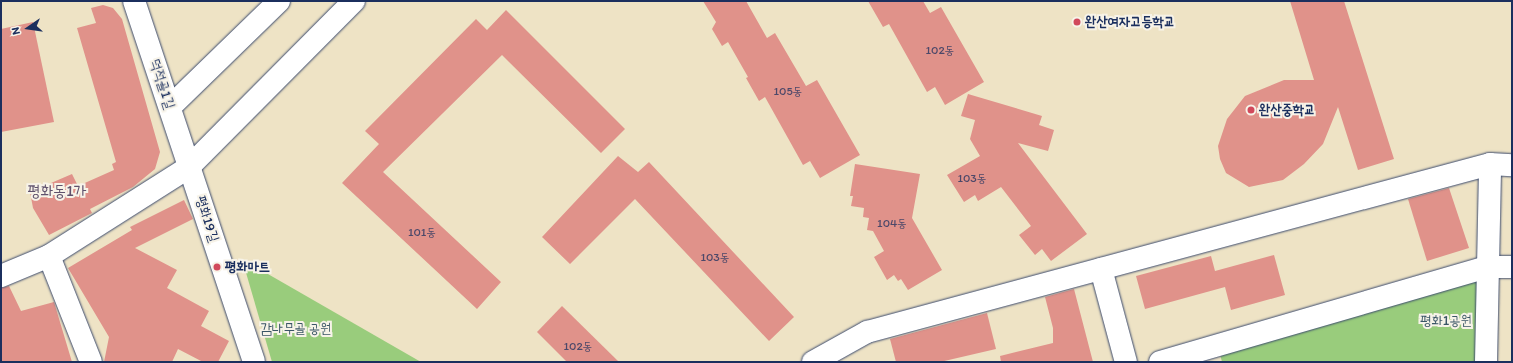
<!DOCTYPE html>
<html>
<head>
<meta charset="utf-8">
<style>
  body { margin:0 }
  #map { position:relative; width:1513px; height:363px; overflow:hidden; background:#eee3c5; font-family:Itim,"Poor Story",sans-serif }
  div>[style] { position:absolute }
  .green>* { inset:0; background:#99cc7c }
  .building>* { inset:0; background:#e0928a }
  .roads { filter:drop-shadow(0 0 1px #3b4a6d) drop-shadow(0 0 1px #3b4a6d) }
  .minor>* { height:22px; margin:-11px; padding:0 11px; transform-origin:11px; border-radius:11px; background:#fff }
  .dots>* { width:11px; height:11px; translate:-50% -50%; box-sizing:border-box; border:2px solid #f7f3e8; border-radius:50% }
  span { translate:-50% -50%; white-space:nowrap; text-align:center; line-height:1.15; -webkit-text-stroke:4px #f7f3e8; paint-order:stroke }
  .number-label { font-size:12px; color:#4c4869 }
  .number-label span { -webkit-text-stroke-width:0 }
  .poi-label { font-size:14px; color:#1b2f5e; font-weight:700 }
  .left { translate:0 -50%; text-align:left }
  .street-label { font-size:14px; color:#1b2f5e }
  .park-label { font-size:14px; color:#3a5666 }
  .quarter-label { font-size:16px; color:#60526d }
  .frame { position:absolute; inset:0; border:2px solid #1b2f5e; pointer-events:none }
  .north { position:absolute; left:8px; top:8px; width:40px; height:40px; -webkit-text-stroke:3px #f7f3e8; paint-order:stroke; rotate:257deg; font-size:11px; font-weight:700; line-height:16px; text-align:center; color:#1b2f5e }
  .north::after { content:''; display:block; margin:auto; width:14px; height:18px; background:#1b2f5e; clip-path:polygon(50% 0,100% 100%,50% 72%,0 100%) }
</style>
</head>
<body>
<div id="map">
  <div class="green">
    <div style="clip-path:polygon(242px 259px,421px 362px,272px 362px)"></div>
    <div style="clip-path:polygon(1488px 267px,1486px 362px,1222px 362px,1218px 346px)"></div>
  </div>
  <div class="building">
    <div style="clip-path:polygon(703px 1px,746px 1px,767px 38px,775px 33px,806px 86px,817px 80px,860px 155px,820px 178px,810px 161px,803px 165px,765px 97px,759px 101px,746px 78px,748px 77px,728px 42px,722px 46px,712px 29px,716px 22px)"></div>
    <div style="clip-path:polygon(868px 1px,923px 1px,930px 13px,941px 7px,984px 82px,945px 105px,935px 87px,927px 92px,889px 24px,883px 27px)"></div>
    <div style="clip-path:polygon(1290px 1px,1344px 1px,1394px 159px,1358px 170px,1338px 107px,1323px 144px,1304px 164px,1283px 180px,1249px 187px,1226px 173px,1220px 159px,1218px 146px,1227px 119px,1245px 96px,1284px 80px,1314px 80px)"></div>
    <div style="clip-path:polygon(103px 5px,113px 8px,122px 19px,160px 152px,155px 169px,133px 187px,90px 209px,92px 213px,49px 235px,33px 208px,30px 192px,72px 174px,78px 186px,114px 170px,112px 164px,116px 162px,77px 28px,96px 23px,91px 8px)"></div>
    <div style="clip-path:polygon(506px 10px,625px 129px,601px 153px,502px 55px,383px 172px,501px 282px,477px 309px,342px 183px,379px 144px,365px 131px,476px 19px,487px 30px)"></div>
    <div style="clip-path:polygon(33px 22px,54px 122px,1px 132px,1px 29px)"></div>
    <div style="clip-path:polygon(968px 94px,1042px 116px,1039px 125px,1054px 130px,1048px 151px,1018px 143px,1087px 234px,1051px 261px,1042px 249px,1035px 255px,1019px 235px,1031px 226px,1001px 187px,978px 201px,975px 195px,964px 202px,947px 175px,980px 156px,970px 139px,975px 120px,961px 116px)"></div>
    <div style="clip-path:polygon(618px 156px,638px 172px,649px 162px,794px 317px,769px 341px,635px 199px,570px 264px,542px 237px)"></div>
    <div style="clip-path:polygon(855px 164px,920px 174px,912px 218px,942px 270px,908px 290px,901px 279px,898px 281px,894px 275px,887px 280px,874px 257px,884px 251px,873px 231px,867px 230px,869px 218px,863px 217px,864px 208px,851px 206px,853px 196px,850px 196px)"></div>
    <div style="clip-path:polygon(1449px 188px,1469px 248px,1427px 261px,1408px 199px)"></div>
    <div style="clip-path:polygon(184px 200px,193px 219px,135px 248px,177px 270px,167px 288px,209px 311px,201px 326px,229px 341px,218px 362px,203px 362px,178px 349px,172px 362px,104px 362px,109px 337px,68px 268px,132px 230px,130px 227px)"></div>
    <div style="clip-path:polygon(1274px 255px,1285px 295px,1231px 310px,1225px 287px,1145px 309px,1136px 276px,1211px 256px,1215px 271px)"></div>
    <div style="clip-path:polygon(9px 286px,21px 311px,54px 302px,72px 362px,1px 362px,1px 288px)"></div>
    <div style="clip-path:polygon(1074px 289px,1093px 362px,1001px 362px,1000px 356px,1053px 343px,1053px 328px,1045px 297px)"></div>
    <div style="clip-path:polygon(562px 306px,619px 362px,567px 362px,537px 332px)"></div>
    <div style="clip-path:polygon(987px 313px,996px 349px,940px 362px,896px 362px,890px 339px)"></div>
  </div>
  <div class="roads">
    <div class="minor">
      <div style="left:134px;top:1px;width:380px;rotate:71.6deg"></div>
      <div style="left:170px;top:107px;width:152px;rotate:-44.2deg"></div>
      <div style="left:49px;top:256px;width:114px;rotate:68.4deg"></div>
      <div style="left:1101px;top:269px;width:96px;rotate:75deg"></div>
      <div style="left:1px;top:276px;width:52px;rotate:-22.6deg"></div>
      <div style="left:49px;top:256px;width:166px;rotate:-32.4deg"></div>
      <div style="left:189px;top:167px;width:234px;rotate:-45.2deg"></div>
      <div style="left:813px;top:362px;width:62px;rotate:-29.1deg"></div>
      <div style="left:867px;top:332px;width:645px;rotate:-15.09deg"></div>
      <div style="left:1490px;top:164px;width:22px;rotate:3deg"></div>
      <div style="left:1160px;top:362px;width:341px;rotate:-16.2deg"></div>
      <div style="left:1488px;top:267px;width:24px"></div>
      <div style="left:1486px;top:362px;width:198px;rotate:-88.8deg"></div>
    </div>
  </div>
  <div class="dots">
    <div style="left:1077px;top:22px;background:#d1495b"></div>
    <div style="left:1251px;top:110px;background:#d1495b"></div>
    <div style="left:217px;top:267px;background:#d1495b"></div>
  </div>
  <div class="number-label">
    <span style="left:940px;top:51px">102동</span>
    <span style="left:788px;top:92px">105동</span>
    <span style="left:972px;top:179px">103동</span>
    <span style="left:892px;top:224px">104동</span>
    <span style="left:422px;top:233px">101동</span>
    <span style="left:715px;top:258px">103동</span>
    <span style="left:578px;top:347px">102동</span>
  </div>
  <div class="poi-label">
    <span class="left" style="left:1085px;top:22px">완산여자고등학교</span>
    <span class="left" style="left:1259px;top:110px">완산중학교</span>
    <span class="left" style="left:225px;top:267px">평화마트</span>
  </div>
  <div class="street-label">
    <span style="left:162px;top:84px;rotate:72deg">덕적골1길</span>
    <span style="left:207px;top:219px;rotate:72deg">평화19길</span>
  </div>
  <div class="park-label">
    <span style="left:1446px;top:321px">평화1공원</span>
    <span style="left:296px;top:329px">감나무골 공원</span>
  </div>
  <div class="quarter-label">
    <span style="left:57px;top:191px">평화동1가</span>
  </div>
  <div class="frame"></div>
  <div class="north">N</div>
</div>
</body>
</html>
